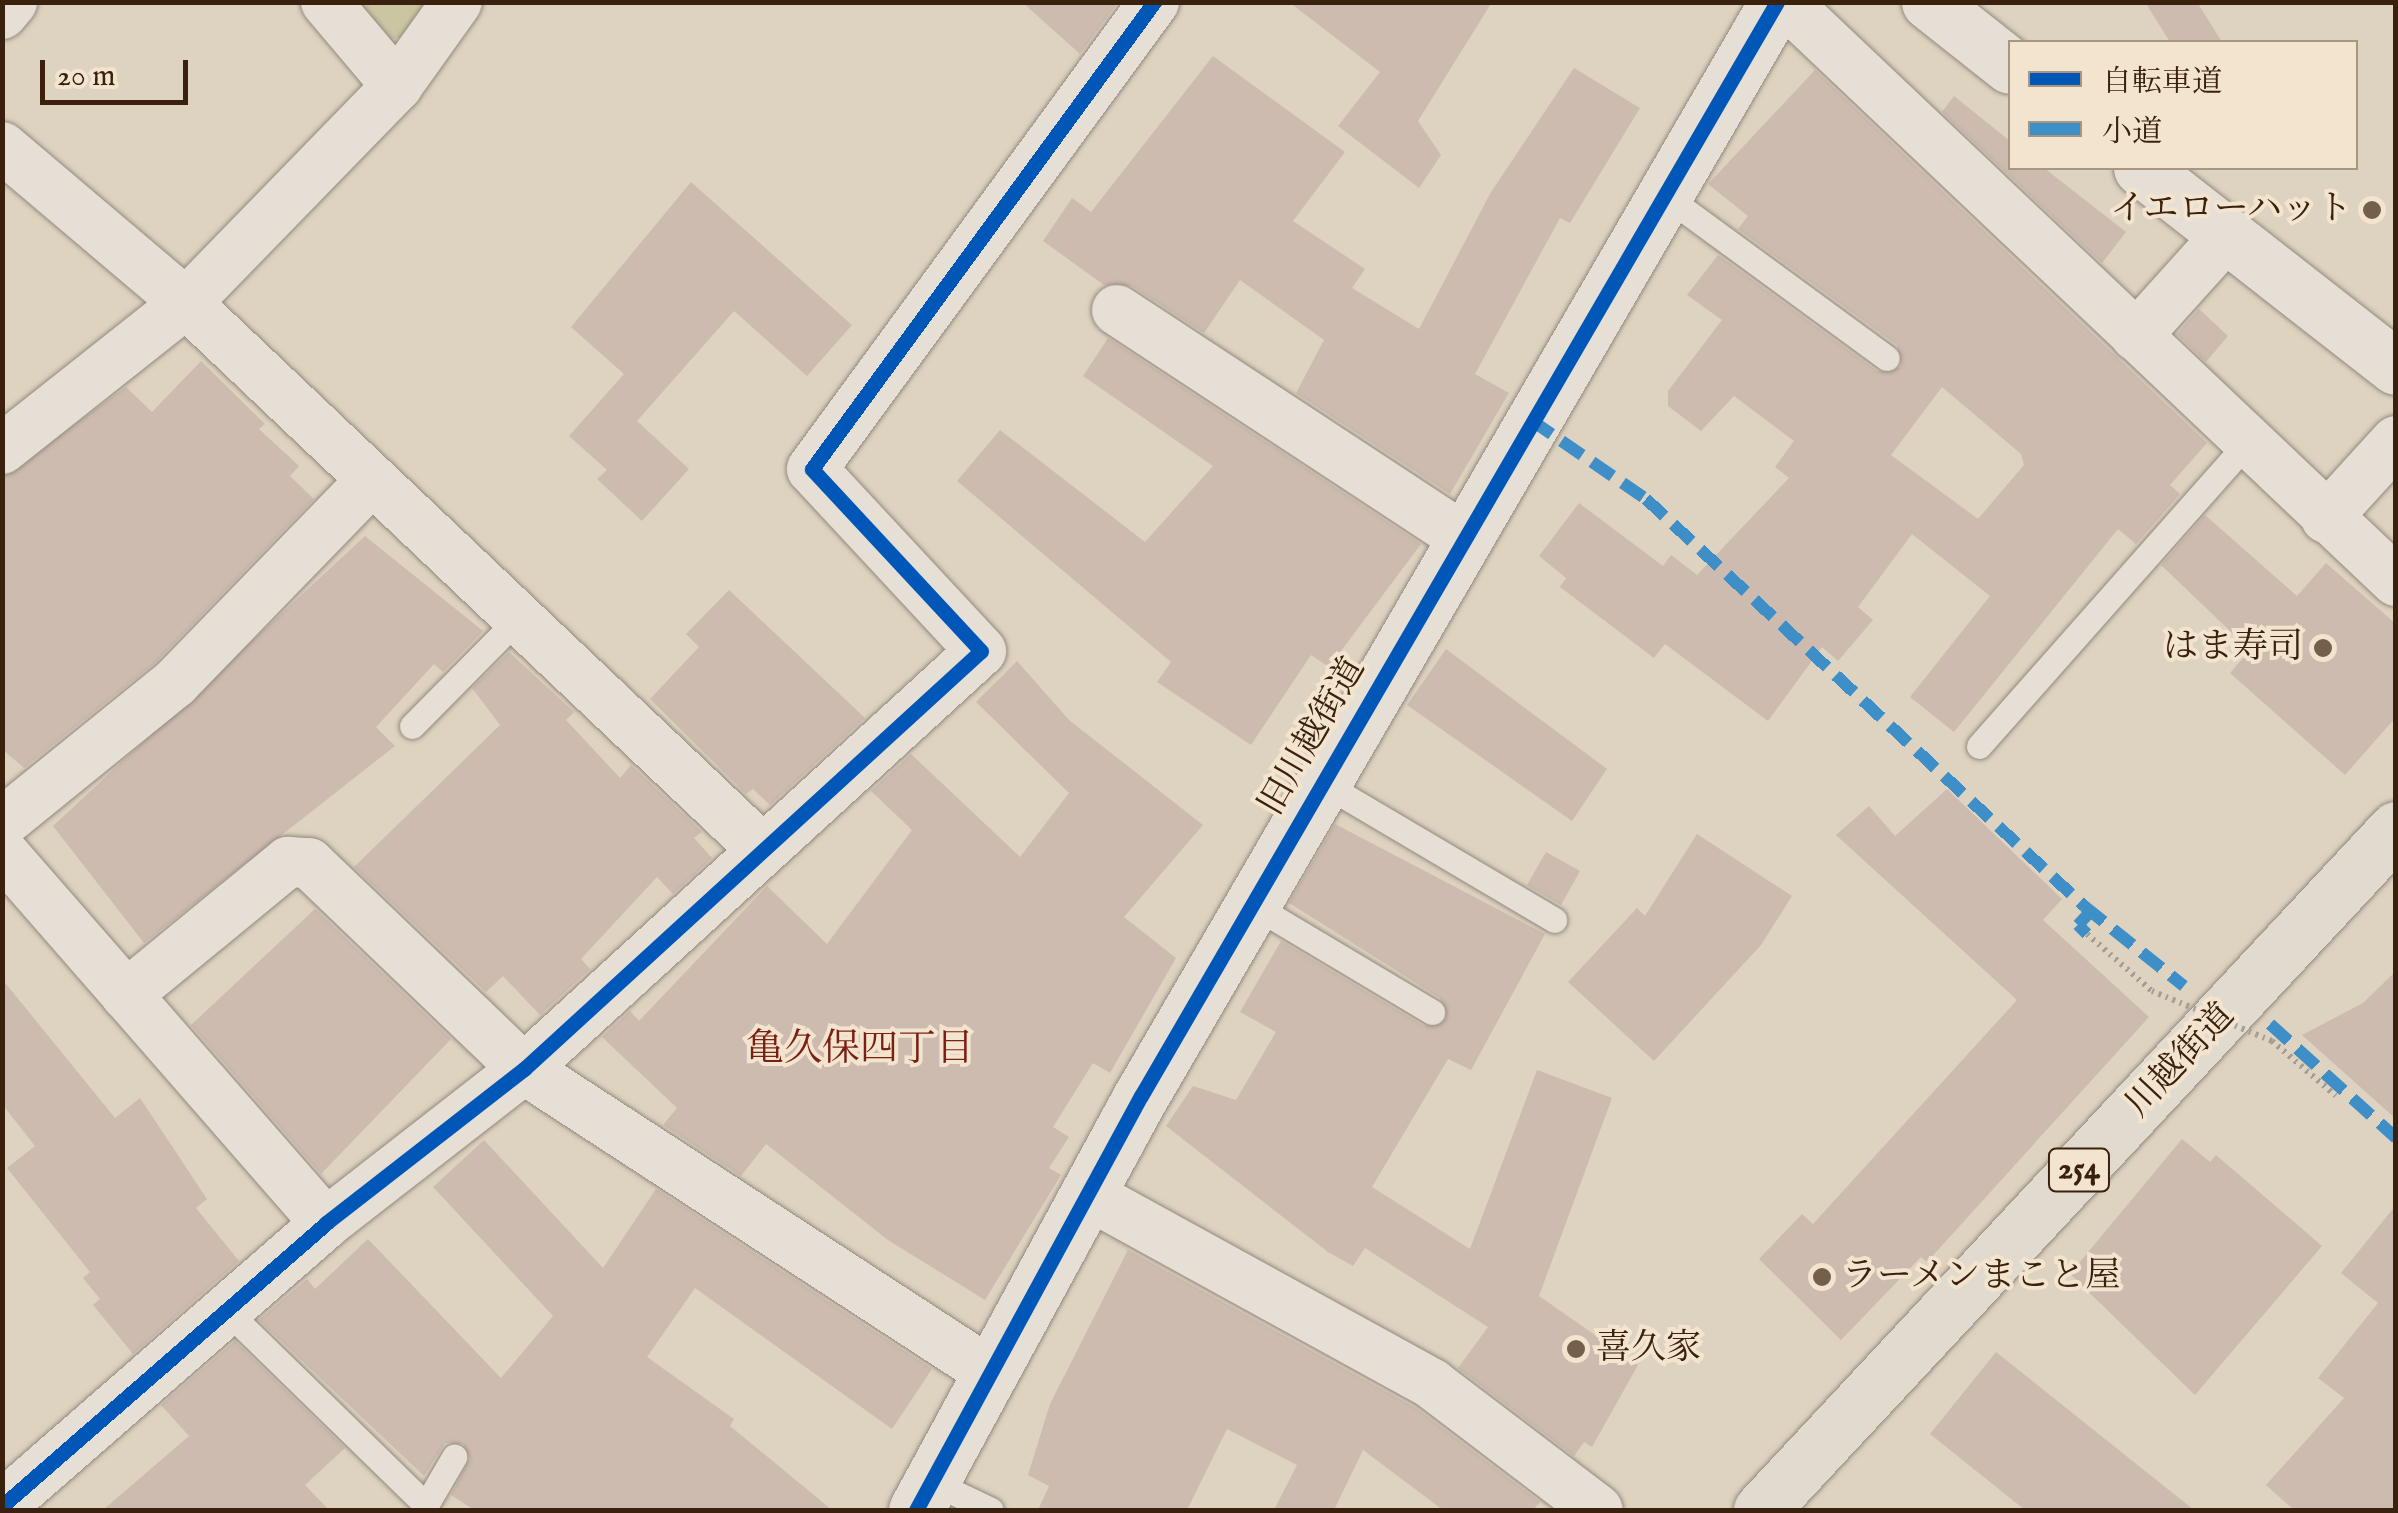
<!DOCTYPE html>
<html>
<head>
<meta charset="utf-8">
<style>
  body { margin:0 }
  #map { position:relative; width:2398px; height:1513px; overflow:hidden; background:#ded2c0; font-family:"IM FELL English","Noto Serif JP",serif }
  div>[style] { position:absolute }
  .green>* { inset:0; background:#cbc6a2 }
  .building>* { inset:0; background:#cdbbaf }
  .path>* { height:6px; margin-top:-3px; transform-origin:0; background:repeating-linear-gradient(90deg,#a59e96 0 2.5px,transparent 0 7.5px) }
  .roads { filter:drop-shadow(0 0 2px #94897d) drop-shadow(0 0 2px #94897d) }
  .service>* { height:25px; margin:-12.5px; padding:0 12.5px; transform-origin:12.5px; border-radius:12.5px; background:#e5dfd6 }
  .minor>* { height:50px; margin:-25px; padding:0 25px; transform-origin:25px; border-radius:25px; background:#e5dfd6 }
  .tertiary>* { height:55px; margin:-27.5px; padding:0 27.5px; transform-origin:27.5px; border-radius:27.5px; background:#e5dfd6 }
  .trunk>* { height:55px; margin:-27.5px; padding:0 27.5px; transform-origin:27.5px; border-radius:27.5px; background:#e1dace }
  .path-bridge>* { height:6px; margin-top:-3px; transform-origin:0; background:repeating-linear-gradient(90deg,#a59e96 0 2.5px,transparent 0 7.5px) }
  .quiet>* { height:12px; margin-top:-6px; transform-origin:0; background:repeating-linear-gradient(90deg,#3e8ec7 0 25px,transparent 0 37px) }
  .cycleway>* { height:15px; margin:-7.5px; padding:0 7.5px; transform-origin:7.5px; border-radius:7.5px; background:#0057b8 }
  .dots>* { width:28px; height:28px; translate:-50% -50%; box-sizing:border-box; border:5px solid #f2e4ce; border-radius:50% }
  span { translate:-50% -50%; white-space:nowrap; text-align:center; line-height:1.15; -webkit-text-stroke:8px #f2e4ce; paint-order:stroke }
  .shield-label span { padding:2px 8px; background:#f2e4ce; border:2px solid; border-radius:8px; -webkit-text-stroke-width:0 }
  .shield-label { font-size:32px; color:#3a210e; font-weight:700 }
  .poi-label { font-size:35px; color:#3a210e }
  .right { translate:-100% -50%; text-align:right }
  .left { translate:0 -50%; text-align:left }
  .street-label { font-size:35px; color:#3a210e }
  .neighbourhood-label { font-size:38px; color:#7a1f14 }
  .frame { position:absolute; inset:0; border:5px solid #3a210e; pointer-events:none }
  .legend { position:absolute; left:2008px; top:40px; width:350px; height:130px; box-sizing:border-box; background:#f2e4ce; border:2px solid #a89681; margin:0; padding:12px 18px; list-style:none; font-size:30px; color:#3a210e }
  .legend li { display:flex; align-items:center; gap:20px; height:50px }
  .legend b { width:50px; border:2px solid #a89681 }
  .scale { position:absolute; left:40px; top:60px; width:148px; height:45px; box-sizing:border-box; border:5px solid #3a210e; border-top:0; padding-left:12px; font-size:30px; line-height:35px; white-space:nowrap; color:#3a210e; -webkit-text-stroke:8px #f2e4ce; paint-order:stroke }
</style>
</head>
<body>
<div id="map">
  <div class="green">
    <div style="clip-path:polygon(356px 3px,433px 3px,411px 35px,388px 40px)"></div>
  </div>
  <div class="building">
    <div style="clip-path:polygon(1022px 2px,1118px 2px,1080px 54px)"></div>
    <div style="clip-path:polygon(1289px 2px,1492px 2px,1418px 121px,1441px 155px,1419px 188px,1338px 126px,1380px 72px)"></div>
    <div style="clip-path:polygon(2145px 2px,2197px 2px,2222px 42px,2170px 42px)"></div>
    <div style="clip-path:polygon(1213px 56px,1345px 152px,1293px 221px,1365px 269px,1352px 288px,1419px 329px,1491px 192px,1574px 68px,1640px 108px,1570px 223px,1560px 218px,1475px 374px,1509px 393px,1450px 494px,1296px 393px,1324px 340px,1240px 280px,1204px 333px,1132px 286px,1104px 285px,1043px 241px,1072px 198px,1091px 212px)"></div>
    <div style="clip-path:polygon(evenodd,1815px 70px,2207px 443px,2170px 485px,2180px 494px,2136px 544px,2118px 529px,1954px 732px,1910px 697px,1990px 596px,1912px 534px,1858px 607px,1873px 620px,1838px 661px,1822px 647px,1768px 721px,1665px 644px,1654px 658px,1560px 587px,1566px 578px,1539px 556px,1579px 503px,1663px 566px,1671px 555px,1697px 575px,1789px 478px,1775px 467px,1794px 441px,1734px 396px,1701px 431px,1668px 406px,1668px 391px,1722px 320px,1687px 295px,1718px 255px,1877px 371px,1901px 367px,1897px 345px,1738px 229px,1748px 216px,1708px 184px,1815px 70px,1942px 387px,2021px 454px,2024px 465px,1978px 519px,1891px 455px,1942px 387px)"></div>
    <div style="clip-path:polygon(1954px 96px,2010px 141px,2010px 168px,2044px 168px,2126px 232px,2102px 263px,1942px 112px)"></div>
    <div style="clip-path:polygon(691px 182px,852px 325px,807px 376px,734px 311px,637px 421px,689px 469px,642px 521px,597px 479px,607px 470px,569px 436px,624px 374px,571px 327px)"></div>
    <div style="clip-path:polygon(2199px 309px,2228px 336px,2206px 362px,2177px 334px)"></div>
    <div style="clip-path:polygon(1108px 338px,1421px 544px,1329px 667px,1311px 655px,1251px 745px,1157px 682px,1171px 662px,957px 481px,1000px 430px,1145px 542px,1213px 466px,1083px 376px)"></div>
    <div style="clip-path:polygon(201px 361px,265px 424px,259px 429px,299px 466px,290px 476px,314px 499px,156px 662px,24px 768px,2px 749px,2px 477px,126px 387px,152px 412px)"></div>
    <div style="clip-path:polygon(2205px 515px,2297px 596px,2326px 563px,2396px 624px,2396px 717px,2345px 775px,2230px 673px,2250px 650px,2161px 565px)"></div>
    <div style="clip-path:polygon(365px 536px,483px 631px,443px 672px,434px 664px,376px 727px,395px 746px,144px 943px,53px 826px)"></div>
    <div style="clip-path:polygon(729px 590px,865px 718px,770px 805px,753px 789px,746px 794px,650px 699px,699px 647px,686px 634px)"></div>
    <div style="clip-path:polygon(1446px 649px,1607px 769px,1572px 821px,1407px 705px)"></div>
    <div style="clip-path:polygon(509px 652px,574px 712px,566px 720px,620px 778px,631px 765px,702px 832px,694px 838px,712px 858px,673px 894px,657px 877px,581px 959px,590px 969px,540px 1015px,503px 976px,486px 992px,354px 867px,500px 725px,472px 688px)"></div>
    <div style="clip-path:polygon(1017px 661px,1069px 720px,1203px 825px,1124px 917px,1176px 958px,1110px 1073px,1093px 1063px,1053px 1127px,1069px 1137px,1049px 1168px,1061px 1175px,985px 1300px,888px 1240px,766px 1144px,741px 1176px,663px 1125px,677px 1108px,602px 1037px,630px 1011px,639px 1021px,767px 886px,827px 944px,912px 830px,871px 791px,911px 754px,1020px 857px,1069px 793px,976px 702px)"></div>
    <div style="clip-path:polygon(1947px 789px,2062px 899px,2043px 920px,2149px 1017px,1927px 1262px,1921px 1257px,1841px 1340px,1759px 1259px,1802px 1214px,1813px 1224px,2017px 1000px,1836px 835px,1869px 806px,1895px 836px)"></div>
    <div style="clip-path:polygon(1335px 824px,1545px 934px,1471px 1070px,1448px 1059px,1372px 1187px,1470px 1249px,1537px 1070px,1612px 1098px,1539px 1296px,1638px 1365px,1592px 1447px,1584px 1442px,1574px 1456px,1458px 1368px,1488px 1327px,1365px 1248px,1353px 1266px,1328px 1252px,1166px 1126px,1193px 1086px,1236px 1100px,1276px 1032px,1240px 1012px,1281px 941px,1424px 1026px,1446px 1019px,1440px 998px,1289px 903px)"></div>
    <div style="clip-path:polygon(1697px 834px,1792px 896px,1761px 945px,1654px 1061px,1568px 982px,1637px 908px,1645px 916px)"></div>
    <div style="clip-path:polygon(1546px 852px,1580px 871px,1561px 905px,1527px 885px)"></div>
    <div style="clip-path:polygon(315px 909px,451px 1039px,321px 1174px,191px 1025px)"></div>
    <div style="clip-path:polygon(2396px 971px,2396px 1119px,2302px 1035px,2363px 1003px)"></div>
    <div style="clip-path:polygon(2px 979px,115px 1118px,140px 1098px,207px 1199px,196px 1208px,239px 1261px,133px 1354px,93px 1305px,100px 1299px,83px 1278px,90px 1272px,7px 1168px,35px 1146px,2px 1104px)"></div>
    <div style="clip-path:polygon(2182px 1139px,2210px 1162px,2216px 1155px,2322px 1246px,2195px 1395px,2070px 1274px)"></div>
    <div style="clip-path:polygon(484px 1140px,603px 1268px,656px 1189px,932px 1369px,892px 1429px,695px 1288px,647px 1357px,734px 1419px,730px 1426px,832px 1510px,474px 1510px,451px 1495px,470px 1458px,463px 1444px,445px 1443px,424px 1476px,259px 1320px,307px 1279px,315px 1289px,368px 1239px,501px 1378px,553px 1316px,433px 1187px)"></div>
    <div style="clip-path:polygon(2396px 1205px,2396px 1510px,2294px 1510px,2266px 1485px,2344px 1398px,2318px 1378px,2378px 1303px,2341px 1273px)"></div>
    <div style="clip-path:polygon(1128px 1250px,1416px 1408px,1540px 1502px,1533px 1510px,1443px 1510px,1363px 1450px,1334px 1510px,1274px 1510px,1297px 1465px,1227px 1429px,1187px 1510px,1038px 1510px,1049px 1486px,1028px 1475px,1050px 1404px)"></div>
    <div style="clip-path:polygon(235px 1341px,345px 1448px,305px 1485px,329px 1510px,103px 1510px,189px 1436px,161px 1405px)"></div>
    <div style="clip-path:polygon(1996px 1352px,2194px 1510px,2025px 1510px,1930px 1434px)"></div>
  </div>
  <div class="path">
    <div style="left:2087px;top:934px;width:86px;rotate:41.2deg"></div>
    <div style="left:2272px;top:1041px;width:84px;rotate:40.7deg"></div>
  </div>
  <div class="roads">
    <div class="service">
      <div style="left:1664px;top:195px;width:276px;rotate:36.2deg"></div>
      <div style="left:412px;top:726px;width:151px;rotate:-45.3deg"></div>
      <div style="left:1979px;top:746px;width:405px;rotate:-48.5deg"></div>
      <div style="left:1321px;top:782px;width:271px;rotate:30.6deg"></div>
      <div style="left:1251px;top:904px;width:211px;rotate:30.8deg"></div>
      <div style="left:227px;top:1311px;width:278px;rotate:44.3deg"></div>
      <div style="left:426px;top:1505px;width:56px;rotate:-59.7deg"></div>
      <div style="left:932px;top:1482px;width:65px;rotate:25.4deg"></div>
    </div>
    <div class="minor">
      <div style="left:326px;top:2px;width:110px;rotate:49.8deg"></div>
      <div style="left:1785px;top:2px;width:842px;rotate:43.46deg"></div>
      <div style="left:2px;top:14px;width:16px;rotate:-50deg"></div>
      <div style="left:2px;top:147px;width:241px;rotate:40.3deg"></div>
      <div style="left:186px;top:303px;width:795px;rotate:43.47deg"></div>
      <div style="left:1117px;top:310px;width:414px;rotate:33.3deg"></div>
      <div style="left:2136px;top:336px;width:136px;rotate:-48deg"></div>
      <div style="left:2px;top:449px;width:235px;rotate:-38.4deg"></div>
      <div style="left:186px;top:303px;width:303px;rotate:-45.8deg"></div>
      <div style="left:397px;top:86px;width:103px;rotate:-54.5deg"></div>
      <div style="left:2326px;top:518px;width:104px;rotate:-47.7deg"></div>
      <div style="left:2px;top:823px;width:223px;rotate:-39deg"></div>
      <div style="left:175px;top:683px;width:283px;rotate:-45.9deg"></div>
      <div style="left:2px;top:852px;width:493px;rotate:48.9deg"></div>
      <div style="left:126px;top:995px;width:210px;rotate:-39.4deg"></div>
      <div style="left:288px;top:862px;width:21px;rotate:3deg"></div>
      <div style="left:309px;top:863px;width:298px;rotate:43.8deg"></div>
      <div style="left:524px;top:1069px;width:557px;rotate:33.06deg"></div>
      <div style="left:1087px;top:1194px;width:394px;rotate:28.8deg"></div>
      <div style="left:1432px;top:1384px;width:208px;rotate:37.2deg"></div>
      <div style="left:2px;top:1506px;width:430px;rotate:-41.1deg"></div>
      <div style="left:326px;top:1223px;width:251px;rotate:-37.9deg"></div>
      <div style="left:524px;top:1069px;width:619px;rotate:-42.45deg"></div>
      <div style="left:981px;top:651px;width:248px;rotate:-132.9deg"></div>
      <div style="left:812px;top:469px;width:579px;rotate:-53.78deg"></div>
    </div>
    <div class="tertiary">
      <div style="left:1929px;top:2px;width:103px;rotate:38.3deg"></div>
      <div style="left:2141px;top:168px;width:323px;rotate:38deg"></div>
      <div style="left:916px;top:1510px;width:471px;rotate:-61.5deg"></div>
      <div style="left:1141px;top:1096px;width:1265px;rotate:-59.83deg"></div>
    </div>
    <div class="trunk">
      <div style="left:1761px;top:1510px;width:931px;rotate:-47deg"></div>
    </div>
  </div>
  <div class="path-bridge">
    <div style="left:2152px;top:991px;width:130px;rotate:22.6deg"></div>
  </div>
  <div class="quiet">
    <div style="left:1531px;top:420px;width:140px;rotate:34.5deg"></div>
    <div style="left:1646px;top:499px;width:598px;rotate:42.9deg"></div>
    <div style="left:2084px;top:906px;width:128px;rotate:38.7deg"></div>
    <div style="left:2087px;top:934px;width:13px;rotate:-135deg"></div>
    <div style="left:2078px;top:925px;width:21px;rotate:-47deg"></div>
    <div style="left:2270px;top:1024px;width:170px;rotate:42.1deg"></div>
  </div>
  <div class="cycleway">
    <div style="left:2px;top:1506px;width:430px;rotate:-41.1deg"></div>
    <div style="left:326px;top:1223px;width:251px;rotate:-37.9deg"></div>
    <div style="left:524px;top:1069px;width:619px;rotate:-42.45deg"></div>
    <div style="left:981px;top:651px;width:248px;rotate:-132.9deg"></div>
    <div style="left:812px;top:469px;width:579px;rotate:-53.78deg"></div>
    <div style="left:916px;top:1510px;width:471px;rotate:-61.5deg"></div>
    <div style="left:1141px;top:1096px;width:1265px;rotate:-59.83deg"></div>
  </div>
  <div class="dots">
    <div style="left:2372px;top:210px;background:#735f4c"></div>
    <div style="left:2323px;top:648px;background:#735f4c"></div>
    <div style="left:1822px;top:1277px;background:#735f4c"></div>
    <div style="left:1576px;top:1349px;background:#735f4c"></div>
  </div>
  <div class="shield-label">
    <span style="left:2079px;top:1170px">254</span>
  </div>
  <div class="poi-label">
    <span class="right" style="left:2352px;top:210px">イエローハット</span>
    <span class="right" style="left:2303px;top:648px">はま寿司</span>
    <span class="left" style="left:1842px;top:1277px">ラーメンまこと屋</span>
    <span class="left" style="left:1596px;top:1349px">喜久家</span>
  </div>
  <div class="street-label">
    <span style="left:1313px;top:737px;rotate:-60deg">旧川越街道</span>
    <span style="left:2181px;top:1061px;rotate:-47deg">川越街道</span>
  </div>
  <div class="neighbourhood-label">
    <span style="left:860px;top:1051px">亀久保四丁目</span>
  </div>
  <div class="frame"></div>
  <ul class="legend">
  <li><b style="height:12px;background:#0057b8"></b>自転車道</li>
  <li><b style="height:12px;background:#3e8ec7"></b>小道</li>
  </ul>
  <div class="scale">20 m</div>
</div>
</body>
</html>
